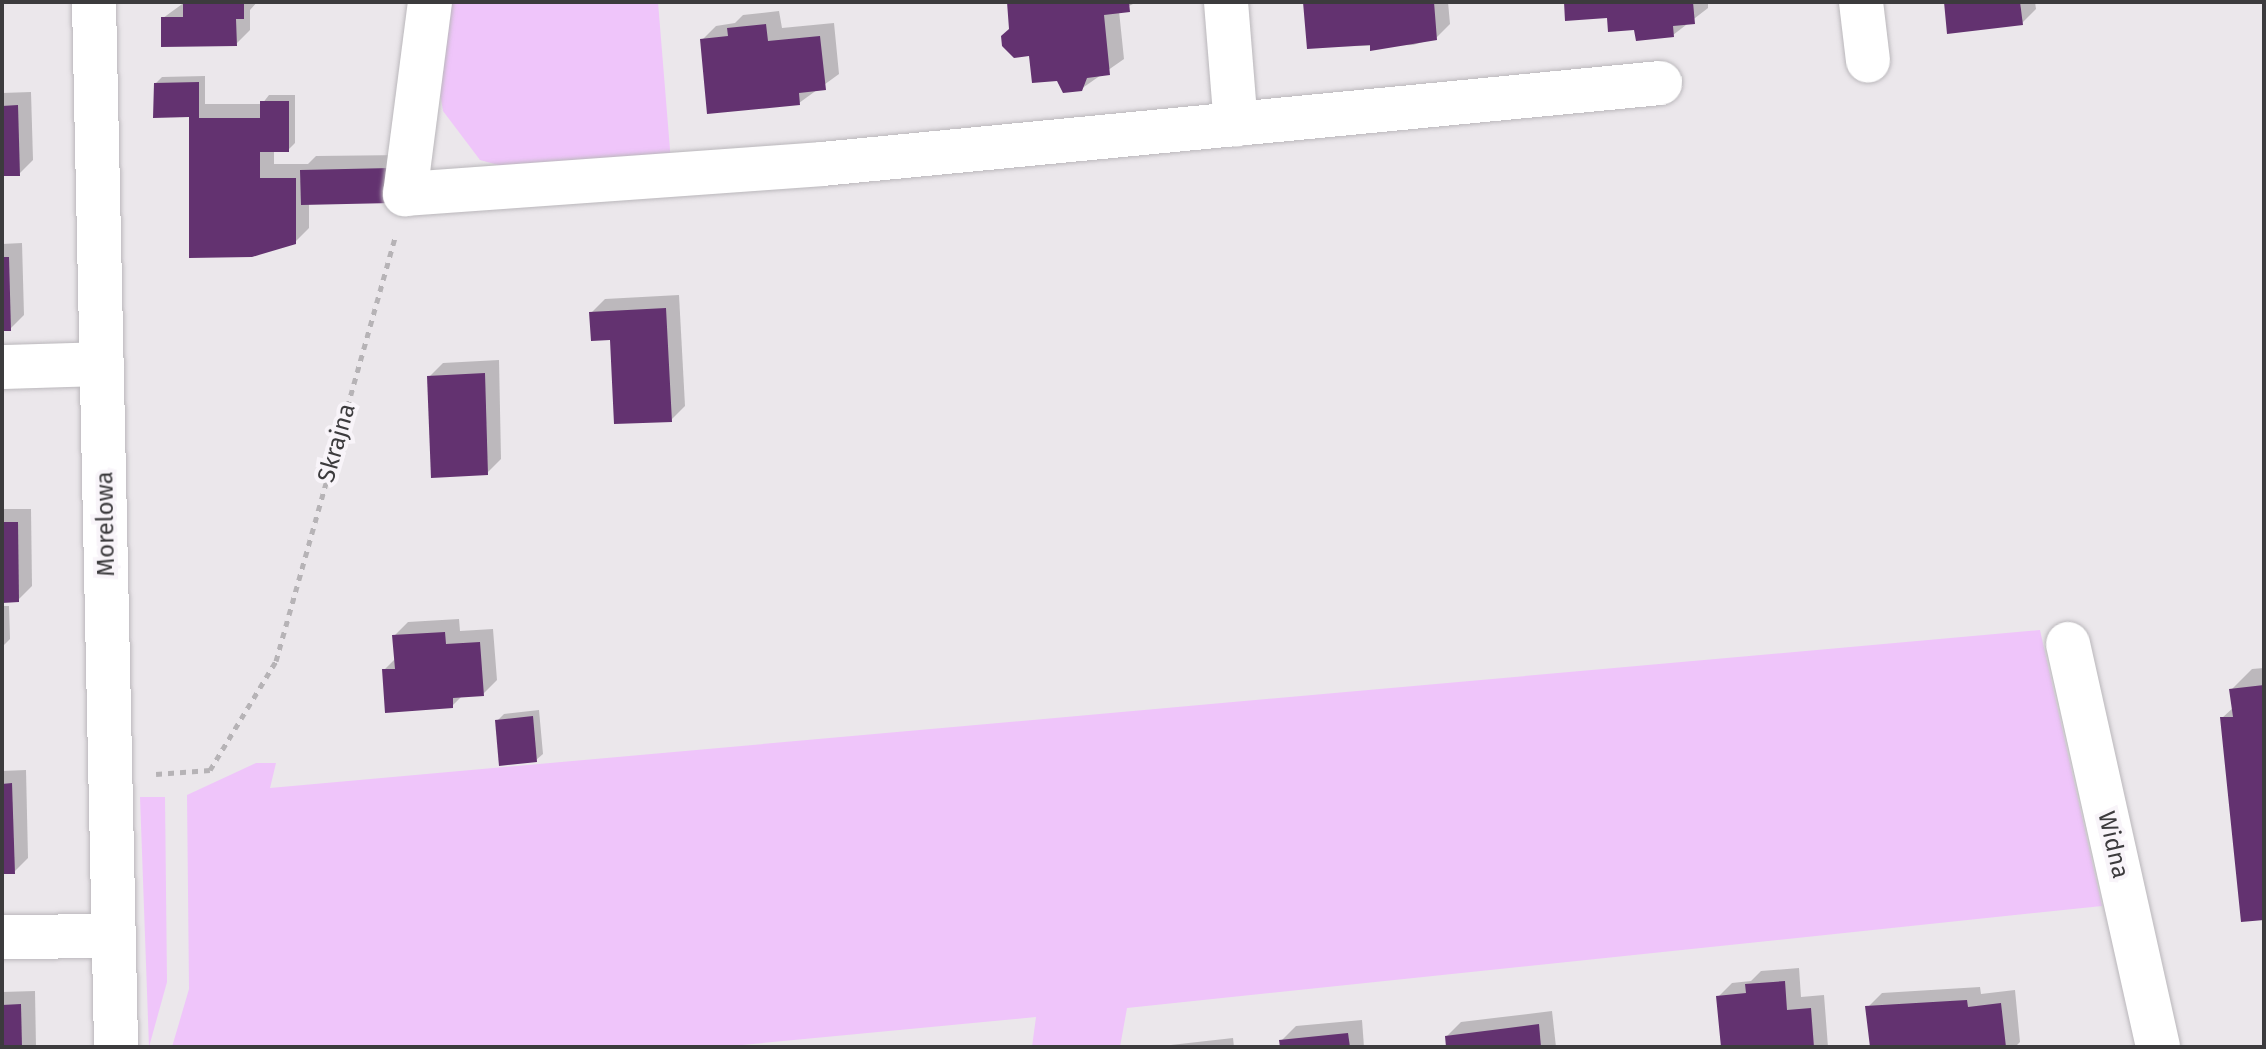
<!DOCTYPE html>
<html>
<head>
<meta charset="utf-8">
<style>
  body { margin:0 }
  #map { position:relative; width:2266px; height:1049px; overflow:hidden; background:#ebe7eb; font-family:"Fira Sans",sans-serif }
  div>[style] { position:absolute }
  .green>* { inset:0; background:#efc5fa }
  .shadow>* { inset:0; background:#0003 }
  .building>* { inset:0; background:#633270 }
  .path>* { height:5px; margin-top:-2.5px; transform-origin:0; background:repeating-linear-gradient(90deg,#b6b3b6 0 6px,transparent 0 12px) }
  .roads { filter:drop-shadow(0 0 2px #bab7bb) drop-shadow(0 0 2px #bab7bb) }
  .minor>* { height:44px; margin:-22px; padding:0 22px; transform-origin:22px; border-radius:22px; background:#fff }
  span { translate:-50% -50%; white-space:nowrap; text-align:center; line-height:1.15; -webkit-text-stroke:8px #f8f4f9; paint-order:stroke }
  .street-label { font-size:24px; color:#3c3b3d }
  .frame { position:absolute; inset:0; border:4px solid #3c3b3d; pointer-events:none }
</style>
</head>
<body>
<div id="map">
  <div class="green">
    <div style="clip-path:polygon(451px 2px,658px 2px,671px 162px,535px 175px,480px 160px,443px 111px,434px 58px)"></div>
    <div style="clip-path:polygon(2040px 630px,2102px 906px,1127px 1008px,1120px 1047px,1032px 1047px,1036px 1017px,721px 1047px,172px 1047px,189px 989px,187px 795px,256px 763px,276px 763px,270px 788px)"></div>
    <div style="clip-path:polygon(140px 797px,165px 797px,167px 982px,149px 1047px)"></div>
  </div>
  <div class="shadow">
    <div style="clip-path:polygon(257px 2px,250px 10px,250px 30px,236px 44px,163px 18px,185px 2px)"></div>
    <div style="clip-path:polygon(1009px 2px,1137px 2px,1119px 11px,1124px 59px,1081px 89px,1058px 78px,1011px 28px)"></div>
    <div style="clip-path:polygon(1305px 2px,1448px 2px,1450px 24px,1436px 38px,1413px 45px,1309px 47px)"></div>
    <div style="clip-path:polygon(1566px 2px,1708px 2px,1708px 8px,1673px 35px)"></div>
    <div style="clip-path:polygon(1946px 2px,2035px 2px,2036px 9px,2022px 23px)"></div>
    <div style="clip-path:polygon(779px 11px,782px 28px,834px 23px,839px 74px,799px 103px,702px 40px,716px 26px,735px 23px,743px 15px)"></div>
    <div style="clip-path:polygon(205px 76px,205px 104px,262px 104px,269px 95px,295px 95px,295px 143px,288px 150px,274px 150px,274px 164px,308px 164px,316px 156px,404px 155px,405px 187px,309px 203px,309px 228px,295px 242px,191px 116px,156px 83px,162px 77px)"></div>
    <div style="clip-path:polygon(31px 92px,33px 160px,19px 174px,2px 174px,2px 93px)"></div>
    <div style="clip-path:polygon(22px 243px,24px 315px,10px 329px,2px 329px,2px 244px)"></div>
    <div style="clip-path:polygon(679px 295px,685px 406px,671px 420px,591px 313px,605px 299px)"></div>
    <div style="clip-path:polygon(499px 360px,501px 459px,487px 473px,429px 377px,443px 363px)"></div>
    <div style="clip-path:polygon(2px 509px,31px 509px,32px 586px,18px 600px,2px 601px)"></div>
    <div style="clip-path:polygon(2px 606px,9px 606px,10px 639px,2px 647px)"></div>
    <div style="clip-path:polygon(459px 619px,460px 631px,493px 629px,497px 680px,483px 694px,463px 695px,452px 706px,384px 670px,396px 658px,394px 636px,408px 622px)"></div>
    <div style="clip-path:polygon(2264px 668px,2264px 918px,2222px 718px,2234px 707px,2232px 689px,2252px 669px)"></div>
    <div style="clip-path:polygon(539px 710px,543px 754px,536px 760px,497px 721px,504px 714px)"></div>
    <div style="clip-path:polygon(26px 770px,28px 858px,14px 872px,2px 874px,2px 771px)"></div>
    <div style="clip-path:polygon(1799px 968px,1801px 997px,1824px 995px,1828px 1047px,1723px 1047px,1718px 997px,1732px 983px,1751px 981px,1761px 971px)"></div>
    <div style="clip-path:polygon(1980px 987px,1981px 994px,2015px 990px,2020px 1042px,2015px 1047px,1872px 1047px,1868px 1007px,1882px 993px)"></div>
    <div style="clip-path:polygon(35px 991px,36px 1047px,2px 1047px,2px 992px)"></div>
    <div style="clip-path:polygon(1552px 1011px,1556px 1047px,1448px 1047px,1447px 1036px,1461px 1022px)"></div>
    <div style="clip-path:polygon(1362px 1020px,1364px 1047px,1282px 1047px,1282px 1040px,1296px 1026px)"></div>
    <div style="clip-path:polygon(1233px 1038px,1234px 1047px,1161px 1047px,1162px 1046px)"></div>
  </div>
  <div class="building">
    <div style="clip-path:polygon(183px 2px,244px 2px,244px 19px,236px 19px,237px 46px,161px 47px,161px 17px,183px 17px)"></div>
    <div style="clip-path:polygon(1007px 2px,1129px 2px,1130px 12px,1104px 15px,1110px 75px,1087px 78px,1082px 91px,1063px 93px,1057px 81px,1032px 83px,1029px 56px,1014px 58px,1002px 46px,1001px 36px,1009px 29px)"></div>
    <div style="clip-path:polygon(1303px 2px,1434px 2px,1437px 40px,1370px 51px,1370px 45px,1307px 49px)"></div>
    <div style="clip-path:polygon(1564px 2px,1693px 2px,1695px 24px,1673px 26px,1674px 37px,1636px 41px,1634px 30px,1608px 32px,1607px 18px,1565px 21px)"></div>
    <div style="clip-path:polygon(1944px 2px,2020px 2px,2023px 25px,1947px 34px)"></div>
    <div style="clip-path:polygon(766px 24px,768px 41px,820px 36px,826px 90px,799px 93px,800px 105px,707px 114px,700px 39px,728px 36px,727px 28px)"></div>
    <div style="clip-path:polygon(199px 82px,199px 118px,260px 118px,260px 101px,289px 101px,289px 152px,260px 152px,260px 178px,296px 178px,296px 244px,252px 257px,189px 258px,189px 117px,153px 118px,154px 83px)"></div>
    <div style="clip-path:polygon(18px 105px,20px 176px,2px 176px,2px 106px)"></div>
    <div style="clip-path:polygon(391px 168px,392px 203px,301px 205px,300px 170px)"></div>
    <div style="clip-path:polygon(2px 257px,9px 257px,11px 331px,2px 331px)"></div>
    <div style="clip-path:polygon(666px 308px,672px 422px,614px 424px,610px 340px,591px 341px,589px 312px)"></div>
    <div style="clip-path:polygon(485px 373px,488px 475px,431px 478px,427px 376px)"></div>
    <div style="clip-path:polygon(2px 522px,18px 522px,19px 602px,2px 603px)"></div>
    <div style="clip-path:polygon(445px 632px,446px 644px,480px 642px,484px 696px,453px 698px,453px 708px,385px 713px,382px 669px,395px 669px,392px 635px)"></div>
    <div style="clip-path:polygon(2264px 685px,2264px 920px,2241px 922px,2220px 717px,2233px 717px,2229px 689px)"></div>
    <div style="clip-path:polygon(533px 716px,537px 762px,499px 766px,495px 720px)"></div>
    <div style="clip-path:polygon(12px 783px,15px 874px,2px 874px,2px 784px)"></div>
    <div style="clip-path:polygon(1785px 981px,1787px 1010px,1811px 1008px,1814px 1047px,1721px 1047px,1716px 996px,1746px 993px,1745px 984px)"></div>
    <div style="clip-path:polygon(1967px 1000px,1968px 1007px,2001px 1003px,2006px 1047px,1870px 1047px,1865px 1006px)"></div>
    <div style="clip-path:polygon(21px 1004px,22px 1047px,2px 1047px,2px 1005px)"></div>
    <div style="clip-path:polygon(1539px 1024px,1541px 1047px,1446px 1047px,1445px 1036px)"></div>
    <div style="clip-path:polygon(1348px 1033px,1350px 1047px,1280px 1047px,1279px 1040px)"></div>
  </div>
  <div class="path">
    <div style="left:156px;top:774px;width:54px;rotate:-4.2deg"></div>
    <div style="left:210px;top:770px;width:127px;rotate:-58.8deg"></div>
    <div style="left:276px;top:661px;width:440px;rotate:-74.3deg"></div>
  </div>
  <div class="roads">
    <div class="minor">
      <div style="left:94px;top:2px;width:1045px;rotate:88.79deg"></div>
      <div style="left:430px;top:2px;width:194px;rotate:97.4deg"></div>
      <div style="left:405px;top:194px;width:418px;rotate:-4.1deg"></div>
      <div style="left:822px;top:164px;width:842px;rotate:-5.52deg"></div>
      <div style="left:1226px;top:2px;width:123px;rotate:85.4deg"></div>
      <div style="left:1861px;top:2px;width:59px;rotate:83.2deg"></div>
      <div style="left:2px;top:367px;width:100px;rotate:-1.7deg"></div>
      <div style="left:2068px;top:644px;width:413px;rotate:77.4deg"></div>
      <div style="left:2px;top:937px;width:112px;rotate:-0.5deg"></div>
    </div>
  </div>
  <div class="street-label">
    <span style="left:337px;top:443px;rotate:-74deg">Skrajna</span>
    <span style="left:106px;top:524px;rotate:-91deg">Morelowa</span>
    <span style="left:2113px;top:845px;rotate:77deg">Widna</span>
  </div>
  <div class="frame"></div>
</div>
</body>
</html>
